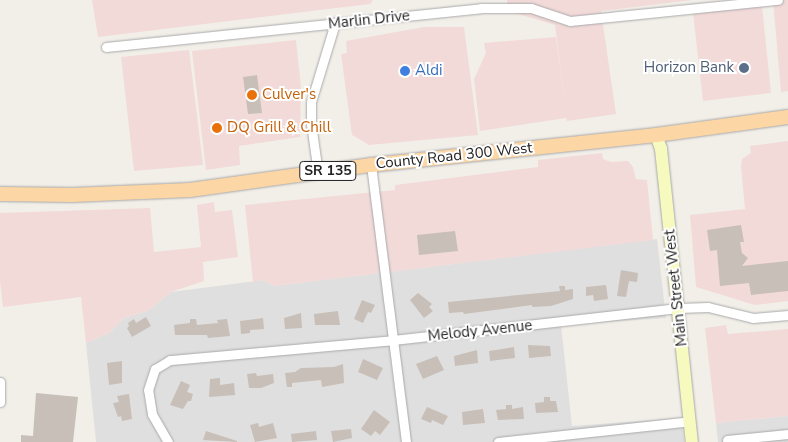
<!DOCTYPE html>
<html>
<head>
<meta charset="utf-8">
<style>
  body { margin:0 }
  #map { position:relative; width:788px; height:442px; overflow:hidden; background:#f2efe9; font-family:"Nunito Sans",sans-serif }
  div>[style] { position:absolute }
  .residential>* { inset:0; background:#e0dfdf }
  .commercial>* { inset:0; background:#f2dad9 }
  .building>* { inset:0; background:#c7bfb8 }
  .roads { filter:drop-shadow(0 0 1px #a9a9a9) drop-shadow(0 0 1px #a9a9a9) }
  .minor>* { height:9px; margin:-4.5px; padding:0 4.5px; transform-origin:4.5px; border-radius:4.5px; background:#fff }
  .secondary>* { height:12px; margin:-6px; padding:0 6px; transform-origin:6px; border-radius:6px; background:#f7fabf }
  .primary>* { height:14px; margin:-7px; padding:0 7px; transform-origin:7px; border-radius:7px; background:#fcd6a4 }
  .dots>* { width:14px; height:14px; translate:-50% -50%; box-sizing:border-box; border:2px solid #fff; border-radius:50% }
  span { translate:-50% -50%; white-space:nowrap; text-align:center; line-height:1.15; -webkit-text-stroke:4px #fff; paint-order:stroke }
  .shield-label span { padding:1px 4px; background:#fff; border:1px solid; border-radius:4px; -webkit-text-stroke-width:0 }
  .shield-label { font-size:14px; color:#222; font-weight:700 }
  .street-label { font-size:15px; color:#222 }
  .service-label { font-size:15px; color:#4e5e75 }
  .right { translate:-100% -50%; text-align:right }
  .shop-label { font-size:15px; color:#366cbe }
  .left { translate:0 -50%; text-align:left }
  .food-label { font-size:15px; color:#c56008 }
</style>
</head>
<body>
<div id="map">
  <div class="residential">
    <div style="clip-path:polygon(657px 239px,666px 318px,561px 325px,572px 426px,681px 418px,684px 442px,96px 442px,86px 343px,109px 333px,124px 318px,149px 310px,171px 292px,263px 280px,274px 286px)"></div>
    <div style="clip-path:polygon(788px 416px,788px 442px,718px 442px,716px 423px)"></div>
  </div>
  <div class="commercial">
    <div style="clip-path:polygon(92px 0,373px 0,370px 4px,98px 37px)"></div>
    <div style="clip-path:polygon(507px 0,693px 0,601px 11px,616px 114px,567px 121px,566px 118px,480px 131px,474px 79px,486px 53px,484px 43px,556px 37px,566px 112px,555px 25px,508px 11px)"></div>
    <div style="clip-path:polygon(773px 0,788px 0,788px 91px,781px 92px)"></div>
    <div style="clip-path:polygon(762px 6px,771px 93px,703px 101px,693px 13px)"></div>
    <div style="clip-path:polygon(424px 27px,464px 27px,478px 135px,369px 145px,352px 135px,341px 54px,347px 53px,346px 41px)"></div>
    <div style="clip-path:polygon(296px 40px,301px 88px,300px 137px,239px 146px,240px 165px,206px 170px,192px 51px)"></div>
    <div style="clip-path:polygon(189px 50px,203px 165px,134px 171px,121px 57px)"></div>
    <div style="clip-path:polygon(788px 141px,788px 301px,755px 305px,696px 287px,690px 215px,745px 209px,741px 167px,742px 159px,751px 153px,750px 146px)"></div>
    <div style="clip-path:polygon(602px 153px,603px 159px,611px 162px,628px 161px,633px 167px,636px 179px,647px 180px,653px 240px,274px 286px,263px 280px,253px 282px,245px 205px,395px 190px,395px 185px,538px 167px,538px 160px)"></div>
    <div style="clip-path:polygon(214px 202px,215px 212px,232px 210px,238px 257px,203px 262px,204px 281px,171px 292px,149px 310px,124px 318px,109px 333px,86px 343px,81px 297px,3px 307px,0 281px,0 213px,150px 208px,154px 252px,201px 247px,197px 205px)"></div>
    <div style="clip-path:polygon(726px 325px,728px 334px,788px 329px,788px 416px,716px 423px,705px 328px)"></div>
  </div>
  <div class="building">
    <div style="clip-path:polygon(257px 75px,262px 113px,248px 114px,243px 77px)"></div>
    <div style="clip-path:polygon(741px 225px,744px 242px,740px 242px,742px 253px,748px 258px,742px 266px,788px 261px,788px 291px,751px 295px,749px 283px,720px 286px,717px 250px,710px 251px,707px 230px)"></div>
    <div style="clip-path:polygon(455px 231px,458px 251px,419px 255px,417px 235px)"></div>
    <div style="clip-path:polygon(621px 270px,638px 273px,637px 282px,629px 281px,626px 297px,617px 296px)"></div>
    <div style="clip-path:polygon(606px 285px,608px 299px,594px 301px,593px 295px,586px 296px,586px 287px)"></div>
    <div style="clip-path:polygon(559px 286px,565px 286px,565px 290px,573px 289px,573px 299px,551px 306px,532px 307px,532px 305px,464px 314px,463px 312px,449px 313px,448px 302px,550px 292px,560px 291px)"></div>
    <div style="clip-path:polygon(418px 293px,432px 304px,429px 307px,433px 311px,424px 318px,410px 300px)"></div>
    <div style="clip-path:polygon(362px 300px,375px 305px,371px 313px,368px 312px,363px 323px,354px 319px)"></div>
    <div style="clip-path:polygon(338px 311px,340px 325px,315px 325px,314px 314px)"></div>
    <div style="clip-path:polygon(301px 313px,302px 328px,285px 329px,284px 318px)"></div>
    <div style="clip-path:polygon(146px 317px,151px 326px,132px 337px,127px 328px,129px 326px,128px 323px,134px 319px,136px 323px)"></div>
    <div style="clip-path:polygon(263px 318px,264px 329px,250px 330px,250px 333px,241px 334px,240px 321px)"></div>
    <div style="clip-path:polygon(190px 319px,196px 319px,197px 325px,218px 323px,217px 320px,227px 319px,230px 336px,208px 338px,207px 335px,175px 335px,174px 325px,190px 323px)"></div>
    <div style="clip-path:polygon(528px 345px,550px 346px,551px 356px,529px 358px)"></div>
    <div style="clip-path:polygon(514px 347px,515px 358px,490px 361px,489px 351px)"></div>
    <div style="clip-path:polygon(477px 350px,478px 363px,455px 366px,454px 356px)"></div>
    <div style="clip-path:polygon(437px 356px,444px 370px,423px 379px,416px 364px)"></div>
    <div style="clip-path:polygon(363px 359px,383px 368px,377px 380px,358px 372px)"></div>
    <div style="clip-path:polygon(122px 361px,122px 383px,109px 385px,107px 363px)"></div>
    <div style="clip-path:polygon(343px 364px,344px 383px,322px 387px,321px 380px,292px 383px,292px 387px,287px 387px,285px 373px,295px 372px,301px 368px,334px 367px)"></div>
    <div style="clip-path:polygon(256px 373px,257px 376px,273px 374px,274px 383px,261px 388px,249px 388px,247px 374px)"></div>
    <div style="clip-path:polygon(220px 378px,220px 385px,234px 383px,235px 395px,209px 397px,210px 379px)"></div>
    <div style="clip-path:polygon(181px 381px,190px 385px,187px 392px,193px 394px,191px 401px,188px 401px,183px 409px,170px 405px)"></div>
    <div style="clip-path:polygon(36px 393px,78px 397px,73px 442px,21px 442px,21px 435px,33px 436px)"></div>
    <div style="clip-path:polygon(129px 394px,132px 419px,122px 421px,121px 416px,118px 417px,113px 403px,119px 402px,117px 396px)"></div>
    <div style="clip-path:polygon(544px 397px,550px 397px,550px 401px,556px 401px,558px 412px,536px 413px,535px 403px,544px 402px)"></div>
    <div style="clip-path:polygon(506px 405px,512px 405px,512px 409px,523px 407px,524px 419px,498px 420px,496px 410px,506px 409px)"></div>
    <div style="clip-path:polygon(427px 407px,448px 416px,443px 425px,432px 420px,431px 423px,421px 419px)"></div>
    <div style="clip-path:polygon(483px 409px,485px 423px,463px 425px,462px 412px)"></div>
    <div style="clip-path:polygon(374px 410px,390px 422px,380px 435px,375px 431px,371px 436px,361px 429px)"></div>
    <div style="clip-path:polygon(258px 423px,259px 427px,273px 423px,277px 438px,255px 442px,250px 425px)"></div>
    <div style="clip-path:polygon(351px 429px,352px 438px,333px 442px,331px 431px)"></div>
    <div style="clip-path:polygon(206px 431px,237px 441px,237px 442px,203px 440px)"></div>
    <div style="clip-path:polygon(316px 431px,317px 440px,292px 442px,291px 434px)"></div>
  </div>
  <div class="roads">
    <div class="minor">
      <div style="left:106px;top:47px;width:377px;rotate:-5.9deg"></div>
      <div style="left:481px;top:8px;width:50px"></div>
      <div style="left:531px;top:8px;width:41px;rotate:18.4deg"></div>
      <div style="left:570px;top:21px;width:209px;rotate:-5.8deg"></div>
      <div style="left:371px;top:165px;width:279px;rotate:82.8deg"></div>
      <div style="left:318px;top:173px;width:49px;rotate:-98.1deg"></div>
      <div style="left:311px;top:124px;width:22px;rotate:-90deg"></div>
      <div style="left:311px;top:102px;width:83px;rotate:-73.1deg"></div>
      <div style="left:0;top:382px;width:20px;rotate:90deg"></div>
      <div style="left:727px;top:440px;width:61px;rotate:-5.6deg"></div>
      <div style="left:168px;top:442px;width:32px;rotate:-120deg"></div>
      <div style="left:152px;top:414px;width:24px;rotate:-99deg"></div>
      <div style="left:148px;top:390px;width:22px;rotate:-72deg"></div>
      <div style="left:155px;top:369px;width:17px;rotate:-31deg"></div>
      <div style="left:170px;top:360px;width:224px;rotate:-5.1deg"></div>
      <div style="left:393px;top:340px;width:287px;rotate:-6.4deg"></div>
      <div style="left:678px;top:308px;width:30px;rotate:-2deg"></div>
      <div style="left:708px;top:307px;width:46px;rotate:13.7deg"></div>
      <div style="left:753px;top:318px;width:35px;rotate:-5deg"></div>
      <div style="left:498px;top:442px;width:193px;rotate:-6.2deg"></div>
    </div>
    <div class="secondary">
      <div style="left:656px;top:135px;width:15px;rotate:70deg"></div>
      <div style="left:661px;top:149px;width:295px;rotate:84deg"></div>
    </div>
    <div class="primary">
      <div style="left:0;top:194px;width:72px;rotate:0.8deg"></div>
      <div style="left:72px;top:195px;width:118px;rotate:-2.4deg"></div>
      <div style="left:190px;top:190px;width:183px;rotate:-7.9deg"></div>
      <div style="left:371px;top:165px;width:287px;rotate:-6deg"></div>
      <div style="left:656px;top:135px;width:133px;rotate:-7.8deg"></div>
    </div>
  </div>
  <div class="dots">
    <div style="left:744px;top:68px;background:#5c6f8a"></div>
    <div style="left:405px;top:71px;background:#3f7fe0"></div>
    <div style="left:252px;top:95px;background:#e8710a"></div>
    <div style="left:217px;top:128px;background:#e8710a"></div>
  </div>
  <div class="shield-label">
    <span style="left:328px;top:171px">SR 135</span>
  </div>
  <div class="street-label">
    <span style="left:369px;top:20px;rotate:-6deg">Marlin Drive</span>
    <span style="left:454px;top:156px;rotate:-6deg">County Road 300 West</span>
    <span style="left:676px;top:288px;rotate:-96deg">Main Street West</span>
    <span style="left:480px;top:331px;rotate:-6deg">Melody Avenue</span>
  </div>
  <div class="service-label">
    <span class="right" style="left:734px;top:68px">Horizon Bank</span>
  </div>
  <div class="shop-label">
    <span class="left" style="left:415px;top:71px">Aldi</span>
  </div>
  <div class="food-label">
    <span class="left" style="left:262px;top:95px">Culver's</span>
    <span class="left" style="left:227px;top:128px">DQ Grill &amp; Chill</span>
  </div>
</div>
</body>
</html>
